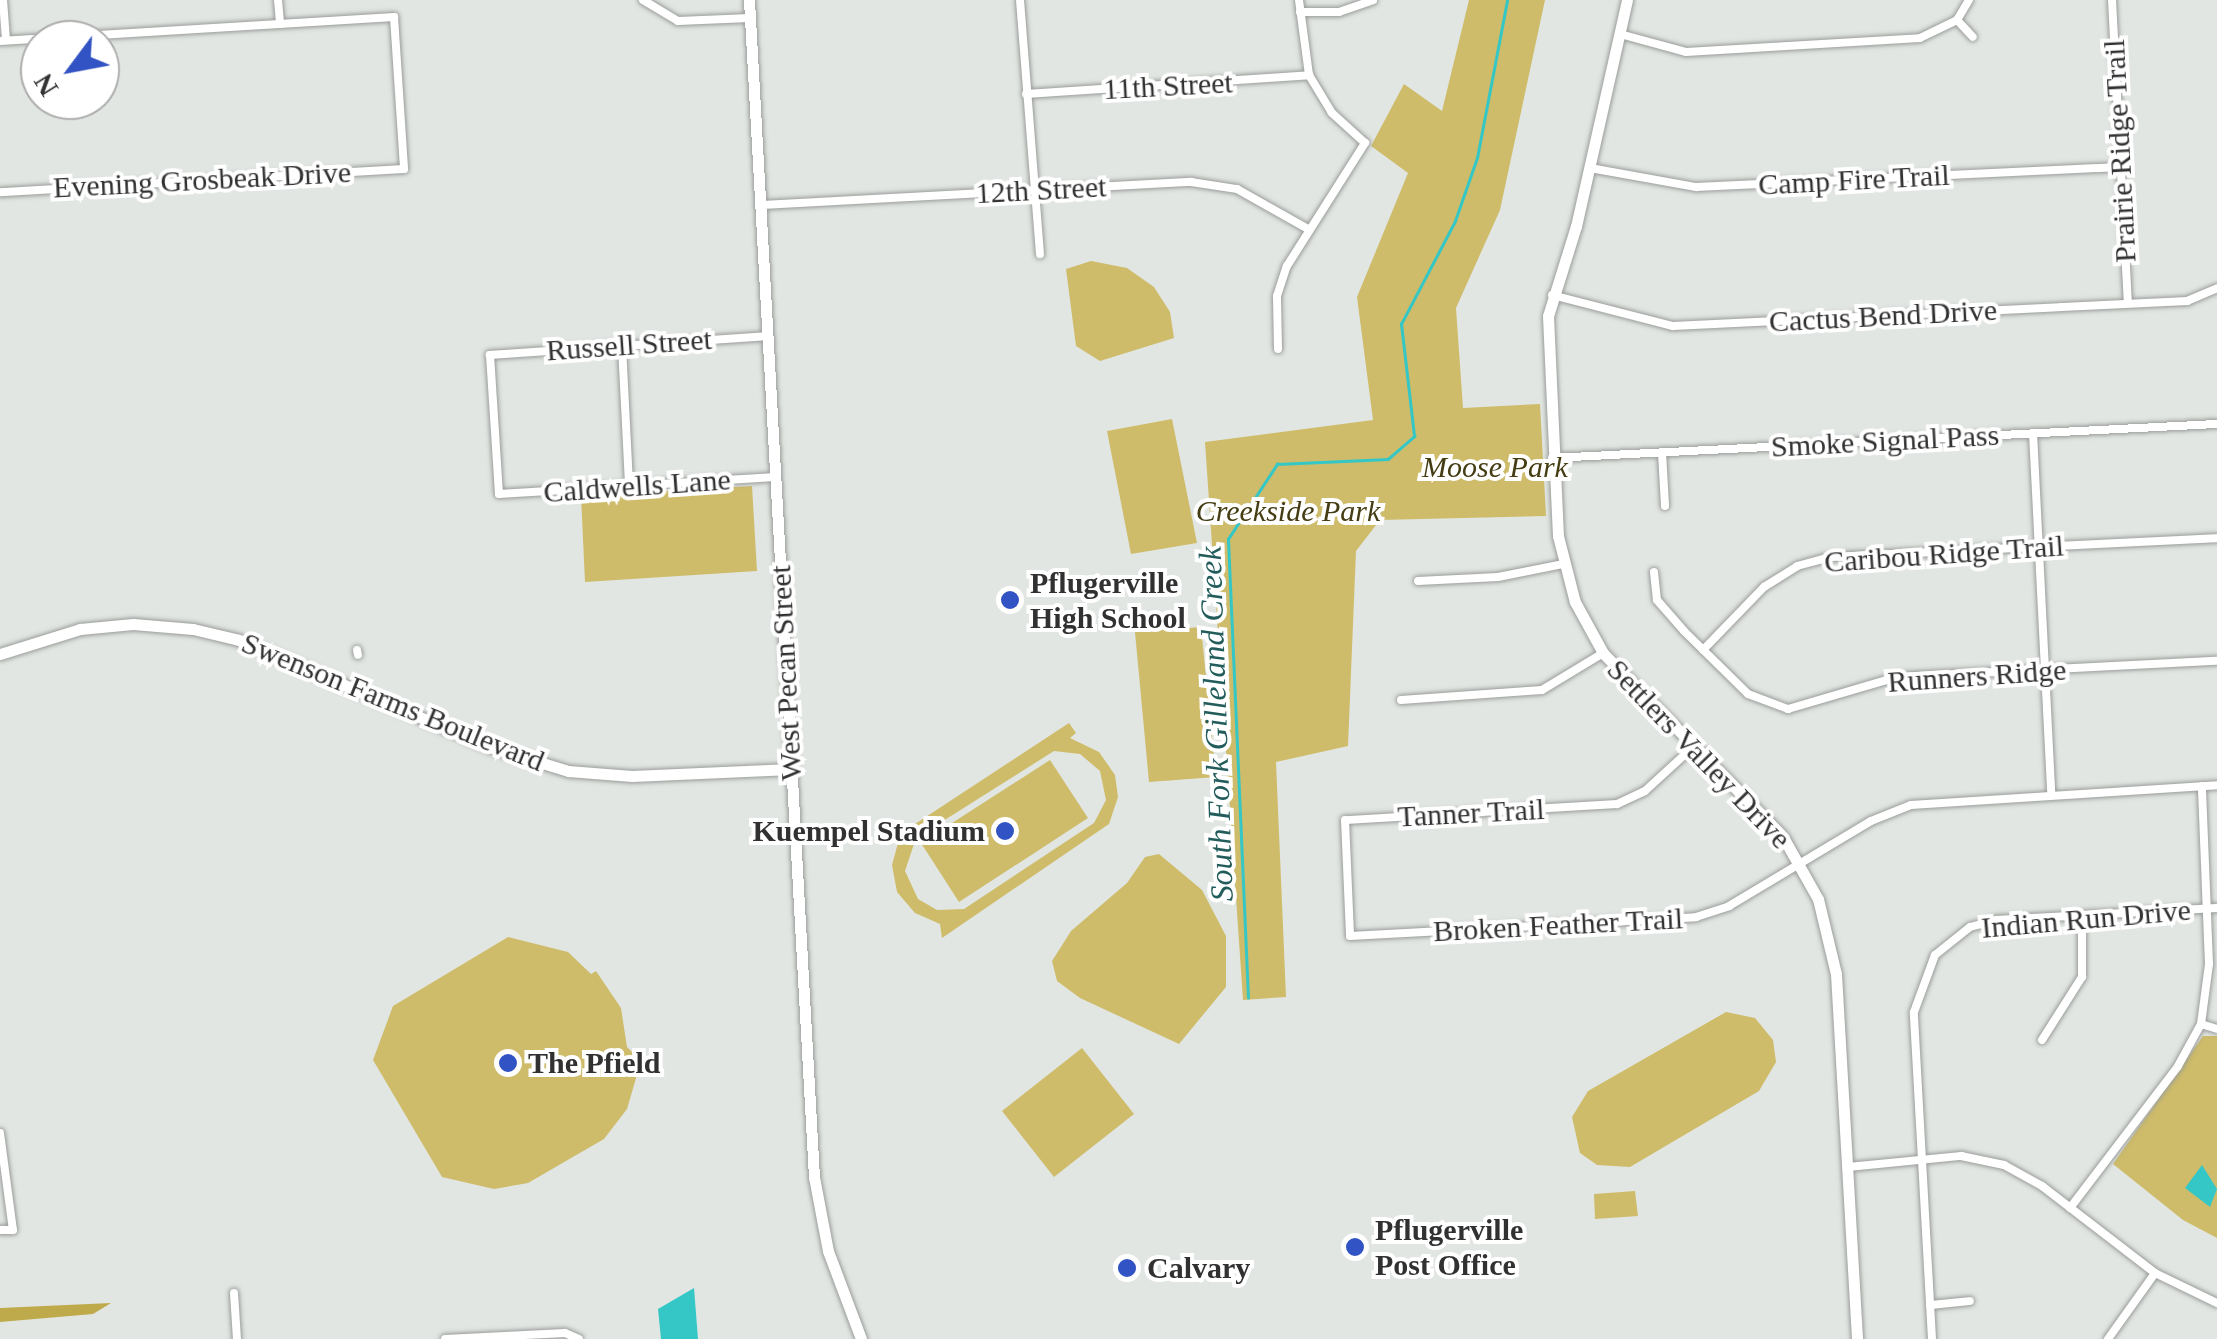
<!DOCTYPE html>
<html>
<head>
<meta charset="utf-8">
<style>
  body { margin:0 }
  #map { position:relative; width:2217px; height:1339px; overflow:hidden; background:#e2e6e2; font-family:"Times New Roman",serif }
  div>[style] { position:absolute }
  .green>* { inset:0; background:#cebc6a }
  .forest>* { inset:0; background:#beaa4a }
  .water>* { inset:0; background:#34c7c6 }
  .stream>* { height:2.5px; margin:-1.25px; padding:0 1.25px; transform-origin:1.25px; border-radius:1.25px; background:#34c7c6 }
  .roads { filter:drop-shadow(0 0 2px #9a9d9a) drop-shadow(0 0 2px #9a9d9a) }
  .street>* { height:8px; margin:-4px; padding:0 4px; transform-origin:4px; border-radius:4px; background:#fff }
  .secondary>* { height:11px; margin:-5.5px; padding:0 5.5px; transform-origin:5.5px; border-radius:5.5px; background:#fff }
  .dots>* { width:28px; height:28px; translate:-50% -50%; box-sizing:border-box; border:5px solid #fff; border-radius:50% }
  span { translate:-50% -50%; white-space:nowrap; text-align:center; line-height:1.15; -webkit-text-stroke:8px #fff; paint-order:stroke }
  .street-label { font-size:30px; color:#303130 }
  .park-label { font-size:30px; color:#443c13; font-style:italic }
  .poi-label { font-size:30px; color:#303130; font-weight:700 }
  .left { translate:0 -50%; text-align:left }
  .right { translate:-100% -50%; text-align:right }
  .water-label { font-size:32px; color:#225c5b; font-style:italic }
  .north { position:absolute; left:20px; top:20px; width:100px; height:100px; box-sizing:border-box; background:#fff; border:2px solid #acadac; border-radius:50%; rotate:238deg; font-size:28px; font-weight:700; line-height:40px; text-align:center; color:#303130 }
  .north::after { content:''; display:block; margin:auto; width:35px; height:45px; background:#3153c3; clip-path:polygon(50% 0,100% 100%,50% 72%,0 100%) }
</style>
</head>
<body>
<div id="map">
  <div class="green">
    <div style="clip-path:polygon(1469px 0,1545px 0,1500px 210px,1456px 308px,1463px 408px,1540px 404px,1546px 516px,1380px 520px,1356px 551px,1348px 746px,1276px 762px,1286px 997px,1243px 1000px,1205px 442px,1373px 420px,1357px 297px,1408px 173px,1371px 146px,1404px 84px,1442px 111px)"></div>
    <div style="clip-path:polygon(1091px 261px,1127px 268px,1154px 287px,1170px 312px,1174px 338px,1100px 361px,1076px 346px,1066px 269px)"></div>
    <div style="clip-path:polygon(1172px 419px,1197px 543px,1131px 554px,1107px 431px)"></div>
    <div style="clip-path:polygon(752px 486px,757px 571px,585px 582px,581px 496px)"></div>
    <div style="clip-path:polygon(1201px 627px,1216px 777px,1149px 782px,1135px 632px)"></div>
    <div style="clip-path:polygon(evenodd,1069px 723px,1076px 733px,1070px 738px,1099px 752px,1115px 775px,1118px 797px,1109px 824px,942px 938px,940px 924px,915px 913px,897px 892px,892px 865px,898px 843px,912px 826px,1069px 723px,1054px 751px,1080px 754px,1100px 771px,1106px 800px,1094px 823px,964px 909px,937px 910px,918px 899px,905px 871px,916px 838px,1054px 751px)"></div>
    <div style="clip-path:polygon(1050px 760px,1088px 818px,959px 902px,921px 843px)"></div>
    <div style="clip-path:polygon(1159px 854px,1202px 890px,1226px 936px,1226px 987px,1179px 1044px,1080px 998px,1057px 981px,1052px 961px,1071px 931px,1127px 883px,1145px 857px)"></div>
    <div style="clip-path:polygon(508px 937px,568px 952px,591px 974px,596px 971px,621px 1008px,627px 1047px,641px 1061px,627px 1109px,604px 1139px,528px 1183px,494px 1189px,442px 1177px,373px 1060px,393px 1006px)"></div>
    <div style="clip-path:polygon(1726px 1012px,1755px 1018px,1773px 1040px,1776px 1062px,1759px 1091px,1630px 1167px,1597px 1165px,1580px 1153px,1572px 1117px,1588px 1091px)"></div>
    <div style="clip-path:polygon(2203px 1036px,2217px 1036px,2217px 1238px,2183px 1220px,2113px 1164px)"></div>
    <div style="clip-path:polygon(1082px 1048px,1134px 1114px,1054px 1177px,1002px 1111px)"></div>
    <div style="clip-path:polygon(1635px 1191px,1638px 1216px,1595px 1219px,1594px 1194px)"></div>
  </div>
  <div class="forest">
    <div style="clip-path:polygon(111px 1303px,93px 1314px,0 1322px,0 1308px)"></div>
  </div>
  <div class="water">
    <div style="clip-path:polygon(2202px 1165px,2217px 1189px,2210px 1207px,2185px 1188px)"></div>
    <div style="clip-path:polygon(694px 1288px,698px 1339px,661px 1339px,658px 1309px)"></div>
  </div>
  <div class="stream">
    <div style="left:1248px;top:998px;width:459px;rotate:-92.5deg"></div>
    <div style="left:1228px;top:539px;width:90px;rotate:-56.8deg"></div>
    <div style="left:1277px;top:464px;width:111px;rotate:-2.6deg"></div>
    <div style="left:1388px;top:459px;width:35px;rotate:-41deg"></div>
    <div style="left:1414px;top:436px;width:113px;rotate:-96.6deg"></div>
    <div style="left:1401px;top:324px;width:116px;rotate:-62.3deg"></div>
    <div style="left:1455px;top:221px;width:67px;rotate:-70.8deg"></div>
    <div style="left:1477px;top:158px;width:161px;rotate:-79.2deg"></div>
  </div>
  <div class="roads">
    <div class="street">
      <div style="left:3px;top:0;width:40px;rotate:85.7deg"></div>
      <div style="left:278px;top:0;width:24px;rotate:85deg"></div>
      <div style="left:643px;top:0;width:41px;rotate:31deg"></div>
      <div style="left:678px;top:21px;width:72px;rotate:-2.4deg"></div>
      <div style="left:1020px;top:0;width:255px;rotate:85.5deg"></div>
      <div style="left:2112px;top:0;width:303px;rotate:87deg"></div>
      <div style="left:1300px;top:12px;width:39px"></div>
      <div style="left:1339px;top:12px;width:36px;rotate:-19deg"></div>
      <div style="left:1957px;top:20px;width:23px;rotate:47deg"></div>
      <div style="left:1620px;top:34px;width:68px;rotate:15.3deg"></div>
      <div style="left:1686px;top:52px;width:234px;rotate:-3.4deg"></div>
      <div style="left:1920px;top:38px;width:41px;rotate:-25.9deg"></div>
      <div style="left:1957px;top:20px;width:23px;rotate:-59deg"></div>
      <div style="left:0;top:41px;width:395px;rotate:-3.5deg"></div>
      <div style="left:394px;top:17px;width:152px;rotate:86.2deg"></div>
      <div style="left:404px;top:169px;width:405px;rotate:176.7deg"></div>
      <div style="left:1026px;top:94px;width:284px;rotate:-3.8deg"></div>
      <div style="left:1590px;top:168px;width:108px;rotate:10.2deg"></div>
      <div style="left:1696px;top:187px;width:423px;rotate:-2.7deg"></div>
      <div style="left:762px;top:205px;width:430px;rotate:-3.1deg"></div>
      <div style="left:1191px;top:182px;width:47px;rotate:8.7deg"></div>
      <div style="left:1237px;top:189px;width:81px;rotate:29.4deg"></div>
      <div style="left:1552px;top:295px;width:125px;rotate:14.4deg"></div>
      <div style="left:1673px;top:326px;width:515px;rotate:-2.78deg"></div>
      <div style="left:2187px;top:301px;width:33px;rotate:-23deg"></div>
      <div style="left:769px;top:336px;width:280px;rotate:176.1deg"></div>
      <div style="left:490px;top:355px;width:139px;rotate:86.3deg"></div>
      <div style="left:499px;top:494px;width:277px;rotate:-3.5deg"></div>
      <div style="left:622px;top:346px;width:140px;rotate:87.1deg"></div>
      <div style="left:1278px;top:349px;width:53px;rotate:-91.1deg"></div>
      <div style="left:1277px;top:296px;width:32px;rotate:-72deg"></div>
      <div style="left:1287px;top:266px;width:146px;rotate:-57.6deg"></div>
      <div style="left:1365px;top:143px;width:45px;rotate:-137.7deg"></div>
      <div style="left:1332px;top:113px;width:44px;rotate:-121.2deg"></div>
      <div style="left:1309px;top:75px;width:76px;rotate:-97.6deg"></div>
      <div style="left:2033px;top:433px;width:360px;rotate:87.1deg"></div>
      <div style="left:1662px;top:452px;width:54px;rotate:86.8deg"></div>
      <div style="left:1552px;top:458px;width:666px;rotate:-2.93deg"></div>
      <div style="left:1654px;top:572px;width:28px;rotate:84deg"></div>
      <div style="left:1657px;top:600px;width:41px;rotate:48.9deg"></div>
      <div style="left:1684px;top:631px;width:90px;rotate:44.5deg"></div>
      <div style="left:1748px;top:694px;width:43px;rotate:20.6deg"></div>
      <div style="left:1788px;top:709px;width:114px;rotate:-16.4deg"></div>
      <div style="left:1897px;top:677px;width:320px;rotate:-2.9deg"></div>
      <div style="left:1418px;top:581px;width:80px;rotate:-2.9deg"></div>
      <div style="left:1498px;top:577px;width:66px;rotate:-11.3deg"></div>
      <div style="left:357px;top:650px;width:5px;rotate:79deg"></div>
      <div style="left:1703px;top:650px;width:88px;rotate:-45.9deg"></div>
      <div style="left:1764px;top:587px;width:39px;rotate:-32deg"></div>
      <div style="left:1797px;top:566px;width:34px;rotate:-15deg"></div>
      <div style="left:1830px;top:557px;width:387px;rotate:-2.8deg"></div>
      <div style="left:1401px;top:700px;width:141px;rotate:-4.1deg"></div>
      <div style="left:1542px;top:690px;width:71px;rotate:-31.2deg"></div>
      <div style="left:1693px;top:747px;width:65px;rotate:137.5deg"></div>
      <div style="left:1645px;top:791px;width:31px;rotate:155deg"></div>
      <div style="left:1617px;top:804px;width:272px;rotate:176.6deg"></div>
      <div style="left:1345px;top:820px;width:116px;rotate:87.5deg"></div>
      <div style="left:1350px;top:936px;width:347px;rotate:-3.1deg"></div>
      <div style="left:1696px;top:917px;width:35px;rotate:-18deg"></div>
      <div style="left:1729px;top:906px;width:165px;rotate:-30.9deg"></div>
      <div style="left:1871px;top:821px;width:43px;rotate:-21.8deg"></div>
      <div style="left:1911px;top:805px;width:307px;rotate:-3.7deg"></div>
      <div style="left:2201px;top:1024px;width:17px;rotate:17deg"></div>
      <div style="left:2042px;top:1040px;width:75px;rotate:-57.6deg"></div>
      <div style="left:2082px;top:977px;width:62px;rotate:-90deg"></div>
      <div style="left:0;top:1133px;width:98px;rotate:82.4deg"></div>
      <div style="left:13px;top:1230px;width:13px;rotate:180deg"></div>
      <div style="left:1848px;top:1167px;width:114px;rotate:-5.6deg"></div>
      <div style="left:1961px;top:1156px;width:44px;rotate:11.8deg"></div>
      <div style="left:2004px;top:1165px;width:43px;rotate:28.9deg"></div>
      <div style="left:2042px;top:1186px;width:143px;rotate:37.6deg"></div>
      <div style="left:2155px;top:1273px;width:69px;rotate:25.8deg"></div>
      <div style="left:2070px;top:1208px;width:178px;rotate:-52.7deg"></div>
      <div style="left:2178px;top:1066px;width:48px;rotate:-61.3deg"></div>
      <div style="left:2201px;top:1024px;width:61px;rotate:-82.4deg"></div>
      <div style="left:2209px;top:964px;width:178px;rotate:-92.3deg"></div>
      <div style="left:234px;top:1293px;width:46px;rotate:86.3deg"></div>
      <div style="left:1930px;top:1305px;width:40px;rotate:-5.7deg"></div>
      <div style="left:445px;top:1339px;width:120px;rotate:-2.9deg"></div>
      <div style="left:565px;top:1333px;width:15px;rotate:23deg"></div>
      <div style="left:1932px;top:1339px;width:327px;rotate:-93.2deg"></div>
      <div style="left:1914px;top:1012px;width:61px;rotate:-69.8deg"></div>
      <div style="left:1935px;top:955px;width:45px;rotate:-38.7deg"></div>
      <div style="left:1970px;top:927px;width:27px;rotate:-15deg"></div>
      <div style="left:1996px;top:920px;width:221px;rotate:-3.1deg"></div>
      <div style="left:2108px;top:1339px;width:81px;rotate:-54.5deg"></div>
    </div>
    <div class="secondary">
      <div style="left:749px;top:0;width:1179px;rotate:86.84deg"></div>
      <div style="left:814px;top:1177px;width:75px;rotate:79.3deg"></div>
      <div style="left:828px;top:1251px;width:94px;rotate:69.4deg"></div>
      <div style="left:1627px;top:0;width:232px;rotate:102.7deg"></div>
      <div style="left:1576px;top:226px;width:94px;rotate:107.3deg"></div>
      <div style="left:1548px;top:316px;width:220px;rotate:87.4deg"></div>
      <div style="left:1558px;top:536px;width:68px;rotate:75.6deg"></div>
      <div style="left:1575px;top:602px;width:58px;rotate:61.2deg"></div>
      <div style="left:1603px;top:653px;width:257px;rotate:45.6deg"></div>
      <div style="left:1783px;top:837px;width:71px;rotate:60.6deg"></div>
      <div style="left:1818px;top:899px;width:77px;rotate:76.5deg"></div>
      <div style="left:1836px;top:974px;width:366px;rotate:86.7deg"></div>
      <div style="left:0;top:654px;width:84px;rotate:-17.4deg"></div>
      <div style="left:80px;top:629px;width:53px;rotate:-5.4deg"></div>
      <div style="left:133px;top:624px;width:60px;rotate:4.8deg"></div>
      <div style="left:193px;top:629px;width:47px;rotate:13.4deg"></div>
      <div style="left:239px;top:640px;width:273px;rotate:23.1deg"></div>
      <div style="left:490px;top:747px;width:82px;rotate:17.1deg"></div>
      <div style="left:568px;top:771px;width:64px;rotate:4.5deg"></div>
      <div style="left:632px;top:776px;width:159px;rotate:-2.5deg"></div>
    </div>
  </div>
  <div class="dots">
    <div style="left:1010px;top:600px;background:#3153c3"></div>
    <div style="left:1005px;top:831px;background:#3153c3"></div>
    <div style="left:508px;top:1063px;background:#3153c3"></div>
    <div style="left:1355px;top:1247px;background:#3153c3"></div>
    <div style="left:1127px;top:1268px;background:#3153c3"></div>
  </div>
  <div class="street-label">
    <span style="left:1168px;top:86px;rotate:-3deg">11th Street</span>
    <span style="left:2120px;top:151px;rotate:-93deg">Prairie Ridge Trail</span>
    <span style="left:202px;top:180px;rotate:-3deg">Evening Grosbeak Drive</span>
    <span style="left:1854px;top:180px;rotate:-3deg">Camp Fire Trail</span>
    <span style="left:1041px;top:190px;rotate:-3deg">12th Street</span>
    <span style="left:1883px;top:316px;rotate:-3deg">Cactus Bend Drive</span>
    <span style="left:629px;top:345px;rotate:-4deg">Russell Street</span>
    <span style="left:1885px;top:441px;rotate:-3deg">Smoke Signal Pass</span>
    <span style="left:637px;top:486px;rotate:-4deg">Caldwells Lane</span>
    <span style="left:1944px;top:554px;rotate:-4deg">Caribou Ridge Trail</span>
    <span style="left:786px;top:673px;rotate:-93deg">West Pecan Street</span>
    <span style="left:1977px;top:676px;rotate:-4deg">Runners Ridge</span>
    <span style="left:393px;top:702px;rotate:22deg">Swenson Farms Boulevard</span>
    <span style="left:1699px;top:754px;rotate:46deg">Settlers Valley Drive</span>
    <span style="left:1471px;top:813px;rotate:-3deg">Tanner Trail</span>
    <span style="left:2086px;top:919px;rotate:-5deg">Indian Run Drive</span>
    <span style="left:1558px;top:925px;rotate:-3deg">Broken Feather Trail</span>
  </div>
  <div class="park-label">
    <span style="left:1495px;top:467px">Moose Park</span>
    <span style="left:1288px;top:511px">Creekside Park</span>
  </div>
  <div class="poi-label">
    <span class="left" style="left:1030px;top:600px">Pflugerville<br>High School</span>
    <span class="right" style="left:985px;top:831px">Kuempel Stadium</span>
    <span class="left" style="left:528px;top:1063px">The Pfield</span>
    <span class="left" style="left:1375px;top:1247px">Pflugerville<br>Post Office</span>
    <span class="left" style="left:1147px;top:1268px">Calvary</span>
  </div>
  <div class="water-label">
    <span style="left:1216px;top:724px;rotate:-92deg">South Fork Gilleland Creek</span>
  </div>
  <div class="north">N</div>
</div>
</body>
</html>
